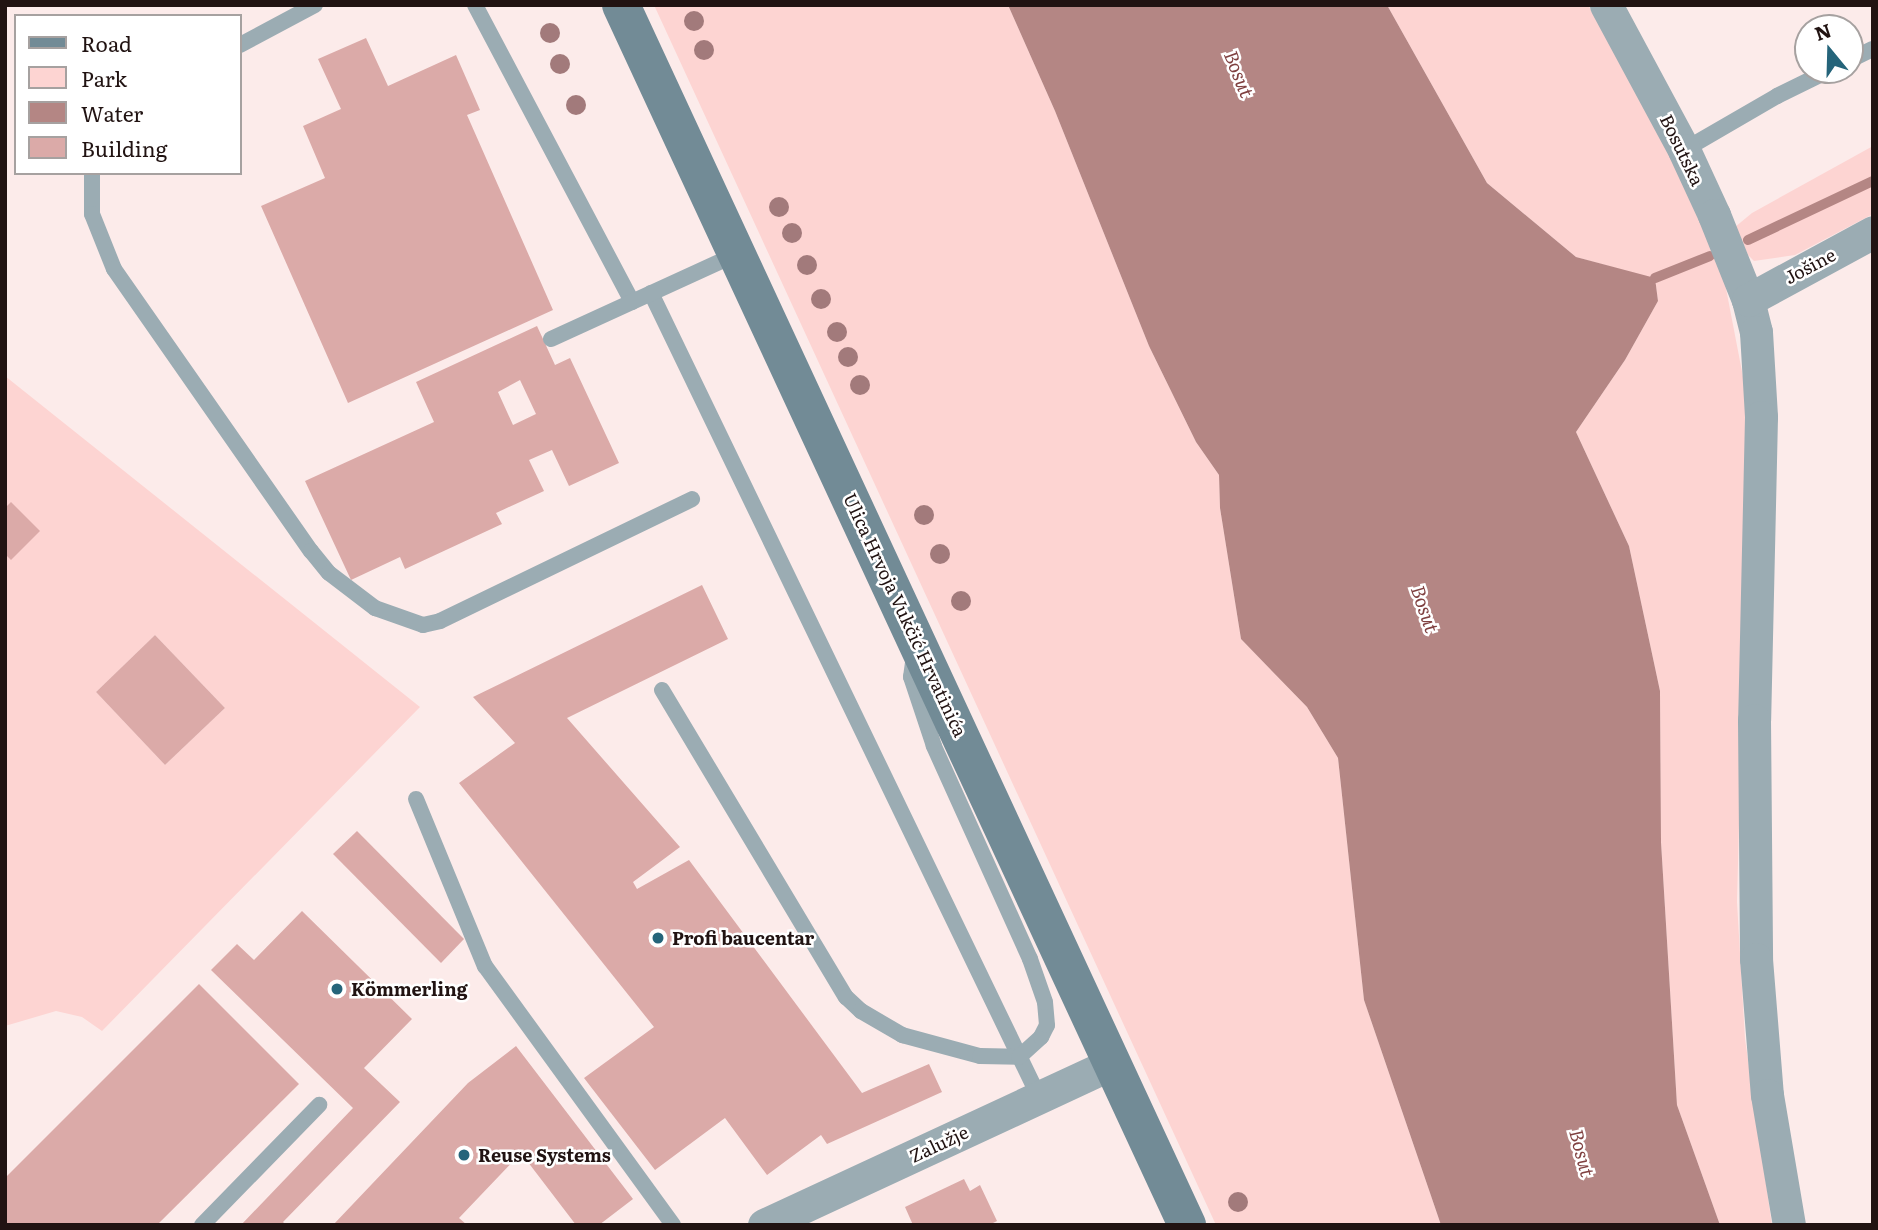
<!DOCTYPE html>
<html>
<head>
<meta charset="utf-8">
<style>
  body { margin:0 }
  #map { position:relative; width:1878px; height:1230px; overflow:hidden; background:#fcebea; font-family:Literata,serif }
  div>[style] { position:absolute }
  .green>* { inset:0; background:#fdd4d2 }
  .water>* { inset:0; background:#b48684 }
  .stream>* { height:10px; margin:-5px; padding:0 5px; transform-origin:5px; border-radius:5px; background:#b48684 }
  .building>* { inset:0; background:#dbaaa8 }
  .service>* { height:16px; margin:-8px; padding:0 8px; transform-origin:8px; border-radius:8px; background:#9bacb3 }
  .minor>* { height:33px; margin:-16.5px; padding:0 16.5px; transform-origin:16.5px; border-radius:16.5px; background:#9bacb3 }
  .secondary>* { height:38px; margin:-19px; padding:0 19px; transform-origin:19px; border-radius:19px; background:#728b96 }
  .trees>* { width:20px; height:20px; margin:-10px; border-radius:50%; background:#a27a7b }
  .dots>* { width:19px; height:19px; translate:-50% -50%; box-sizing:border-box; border:4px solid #fff; border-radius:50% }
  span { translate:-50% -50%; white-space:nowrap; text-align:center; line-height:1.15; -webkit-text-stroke:5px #fff; paint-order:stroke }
  .street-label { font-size:18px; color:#211312 }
  .poi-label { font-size:18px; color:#211312; font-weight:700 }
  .left { translate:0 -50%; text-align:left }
  .water-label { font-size:19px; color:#804141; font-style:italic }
  .frame { position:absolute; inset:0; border:7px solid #211312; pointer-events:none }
  .legend { position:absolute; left:14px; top:14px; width:228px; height:161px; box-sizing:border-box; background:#fff; border:2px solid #a6a1a0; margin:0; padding:9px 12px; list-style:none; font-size:21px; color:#211312 }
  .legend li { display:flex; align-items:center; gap:14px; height:35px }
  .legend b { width:35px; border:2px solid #a6a1a0 }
  .north { position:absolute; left:1794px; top:14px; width:70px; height:70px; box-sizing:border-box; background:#fff; border:2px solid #a6a1a0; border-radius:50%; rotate:341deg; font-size:19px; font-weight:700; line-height:28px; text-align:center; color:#211312 }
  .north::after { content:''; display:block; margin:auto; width:24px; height:32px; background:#25647a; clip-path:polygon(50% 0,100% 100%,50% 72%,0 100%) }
</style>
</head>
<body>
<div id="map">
  <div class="green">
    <div style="clip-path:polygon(654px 5px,1008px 5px,1055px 111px,1149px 346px,1196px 442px,1219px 475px,1220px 508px,1241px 639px,1307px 707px,1338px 758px,1364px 1000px,1441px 1225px,1216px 1225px)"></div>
    <div style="clip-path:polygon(1387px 5px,1588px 5px,1660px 128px,1724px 278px,1744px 382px,1748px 478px,1737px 902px,1745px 1039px,1772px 1225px,1720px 1225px,1677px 1105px,1661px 842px,1660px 691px,1629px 546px,1576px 432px,1625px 360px,1658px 301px,1655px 279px,1576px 257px,1487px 183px)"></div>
    <div style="clip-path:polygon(1873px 146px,1873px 214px,1795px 255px,1754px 261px,1748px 255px,1735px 227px,1752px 213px)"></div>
    <div style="clip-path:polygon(evenodd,5px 376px,420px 707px,102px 1031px,82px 1017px,56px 1011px,5px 1026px,5px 376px,155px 635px,225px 708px,165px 765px,96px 692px,155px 635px)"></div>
  </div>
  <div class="water">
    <div style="clip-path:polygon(1008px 5px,1387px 5px,1487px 183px,1576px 257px,1655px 278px,1658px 301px,1625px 360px,1576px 432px,1629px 546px,1660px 691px,1661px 842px,1677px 1105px,1720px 1225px,1441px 1225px,1364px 1000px,1338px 758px,1307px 707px,1241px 639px,1220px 508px,1219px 475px,1196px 442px,1149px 346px,1055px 111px)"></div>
  </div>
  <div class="stream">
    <div style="left:1748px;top:240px;width:138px;rotate:-25.3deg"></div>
    <div style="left:1655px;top:278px;width:59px;rotate:-21.8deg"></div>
  </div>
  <div class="building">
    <div style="clip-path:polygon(366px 38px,388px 86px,456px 55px,480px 110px,467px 115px,553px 310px,348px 403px,261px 206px,325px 178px,303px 126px,341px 109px,318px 59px)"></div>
    <div style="clip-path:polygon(evenodd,537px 326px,555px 365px,570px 358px,619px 463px,569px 486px,552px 450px,545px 453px,529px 460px,544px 491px,496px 513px,502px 524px,405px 569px,400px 557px,351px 580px,305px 481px,434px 422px,416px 382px,537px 326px,520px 380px,536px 414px,513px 425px,498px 392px,520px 380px)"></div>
    <div style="clip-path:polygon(11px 502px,40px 531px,11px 560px,5px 554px,5px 508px)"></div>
    <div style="clip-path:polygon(702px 585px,728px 639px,567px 718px,680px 847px,633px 882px,637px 889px,689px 860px,862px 1093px,929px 1064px,942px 1092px,827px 1144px,821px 1135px,767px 1175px,725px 1118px,655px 1170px,584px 1078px,654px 1027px,459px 783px,515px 743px,473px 697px)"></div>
    <div style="clip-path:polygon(155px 635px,225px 708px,165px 765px,96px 692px)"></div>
    <div style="clip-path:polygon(357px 831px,464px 939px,441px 963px,333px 854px)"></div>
    <div style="clip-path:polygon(302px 911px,412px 1019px,364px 1068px,400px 1102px,283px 1222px,286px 1225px,241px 1225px,353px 1108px,211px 970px,237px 944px,254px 960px)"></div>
    <div style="clip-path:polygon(199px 984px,299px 1084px,157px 1225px,5px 1225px,5px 1178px)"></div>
    <div style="clip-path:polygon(516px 1046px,633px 1199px,599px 1225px,576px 1225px,521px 1153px,459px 1218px,467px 1225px,333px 1225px,468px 1083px)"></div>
    <div style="clip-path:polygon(964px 1179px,970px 1191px,980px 1185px,997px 1221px,989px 1225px,913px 1225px,905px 1207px)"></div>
  </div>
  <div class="service">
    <div style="left:475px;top:5px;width:336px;rotate:62.1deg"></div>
    <div style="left:240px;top:45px;width:85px;rotate:-28.1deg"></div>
    <div style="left:1850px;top:60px;width:25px;rotate:-26deg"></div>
    <div style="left:1684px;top:150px;width:108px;rotate:-30.1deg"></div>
    <div style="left:1777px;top:96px;width:59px;rotate:-26.1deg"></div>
    <div style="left:92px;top:173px;width:41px;rotate:90deg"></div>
    <div style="left:92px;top:214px;width:59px;rotate:68.2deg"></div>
    <div style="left:114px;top:269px;width:344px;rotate:55.1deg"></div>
    <div style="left:311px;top:551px;width:28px;rotate:51deg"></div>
    <div style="left:329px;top:573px;width:58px;rotate:37.3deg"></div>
    <div style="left:375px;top:608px;width:51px;rotate:19.5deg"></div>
    <div style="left:423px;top:625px;width:17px;rotate:-13deg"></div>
    <div style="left:440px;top:621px;width:280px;rotate:-25.8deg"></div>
    <div style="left:651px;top:293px;width:893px;rotate:64.24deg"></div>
    <div style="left:551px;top:339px;width:205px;rotate:-24.6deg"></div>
    <div style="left:662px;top:690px;width:358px;rotate:59.1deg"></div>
    <div style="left:846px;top:997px;width:21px;rotate:43deg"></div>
    <div style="left:861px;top:1011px;width:48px;rotate:30.3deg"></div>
    <div style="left:902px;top:1035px;width:81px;rotate:15.1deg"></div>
    <div style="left:980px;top:1056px;width:39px;rotate:1deg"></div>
    <div style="left:1019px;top:1057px;width:30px;rotate:-42deg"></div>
    <div style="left:1041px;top:1037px;width:13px;rotate:-63deg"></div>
    <div style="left:1047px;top:1025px;width:23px;rotate:-95deg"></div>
    <div style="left:1045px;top:1002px;width:46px;rotate:-109.2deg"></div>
    <div style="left:1030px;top:959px;width:234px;rotate:-114.3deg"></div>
    <div style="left:934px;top:746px;width:73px;rotate:-108.4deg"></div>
    <div style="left:911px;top:677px;width:21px;rotate:-82deg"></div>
    <div style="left:416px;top:799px;width:181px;rotate:67.6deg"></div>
    <div style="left:485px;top:966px;width:320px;rotate:54deg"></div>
    <div style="left:202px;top:1225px;width:168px;rotate:-45.7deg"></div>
  </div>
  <div class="minor">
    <div style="left:1606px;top:5px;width:165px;rotate:61.7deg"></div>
    <div style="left:1684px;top:150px;width:72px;rotate:65.2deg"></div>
    <div style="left:1714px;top:215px;width:92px;rotate:68.2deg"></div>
    <div style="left:1748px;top:300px;width:33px;rotate:76deg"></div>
    <div style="left:1756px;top:332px;width:85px;rotate:86.6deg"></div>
    <div style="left:1761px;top:417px;width:303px;rotate:91.3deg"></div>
    <div style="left:1754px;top:720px;width:239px;rotate:89.5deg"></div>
    <div style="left:1756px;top:959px;width:136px;rotate:85.4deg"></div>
    <div style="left:1767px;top:1095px;width:132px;rotate:80.4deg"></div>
    <div style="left:1748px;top:300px;width:142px;rotate:-28.5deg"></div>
    <div style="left:764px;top:1225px;width:385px;rotate:-24.9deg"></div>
  </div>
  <div class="secondary">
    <div style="left:621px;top:5px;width:1345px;rotate:65.11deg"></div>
  </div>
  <div class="trees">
    <div style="left:694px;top:21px"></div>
    <div style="left:550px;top:33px"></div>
    <div style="left:704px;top:50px"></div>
    <div style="left:560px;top:64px"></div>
    <div style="left:576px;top:105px"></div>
    <div style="left:779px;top:207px"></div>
    <div style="left:792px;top:233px"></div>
    <div style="left:807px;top:265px"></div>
    <div style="left:821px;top:299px"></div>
    <div style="left:837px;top:332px"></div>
    <div style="left:848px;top:357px"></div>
    <div style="left:860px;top:385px"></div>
    <div style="left:924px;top:515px"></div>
    <div style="left:940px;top:554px"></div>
    <div style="left:961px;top:601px"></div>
    <div style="left:1238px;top:1202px"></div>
  </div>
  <div class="dots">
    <div style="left:658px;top:938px;background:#25647a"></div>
    <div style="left:337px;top:989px;background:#25647a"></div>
    <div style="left:464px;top:1155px;background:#25647a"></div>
  </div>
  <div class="street-label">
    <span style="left:1682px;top:150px;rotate:64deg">Bosutska</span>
    <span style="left:1810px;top:266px;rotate:-28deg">Jošine</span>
    <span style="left:905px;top:615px;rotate:65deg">Ulica Hrvoja Vukčić Hrvatinića</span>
    <span style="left:939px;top:1144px;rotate:-25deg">Zalužje</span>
  </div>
  <div class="poi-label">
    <span class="left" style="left:672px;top:938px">Profi baucentar</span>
    <span class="left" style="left:351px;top:989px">Kömmerling</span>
    <span class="left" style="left:478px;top:1155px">Reuse Systems</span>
  </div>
  <div class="water-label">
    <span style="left:1239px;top:74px;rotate:68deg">Bosut</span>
    <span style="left:1425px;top:609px;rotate:71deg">Bosut</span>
    <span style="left:1582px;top:1153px;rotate:75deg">Bosut</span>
  </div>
  <div class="frame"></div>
  <ul class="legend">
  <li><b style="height:9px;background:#728b96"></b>Road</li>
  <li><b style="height:19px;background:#fdd4d2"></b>Park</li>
  <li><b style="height:19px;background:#b48684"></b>Water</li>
  <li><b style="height:19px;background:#dbaaa8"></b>Building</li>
  </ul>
  <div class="north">N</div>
</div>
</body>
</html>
